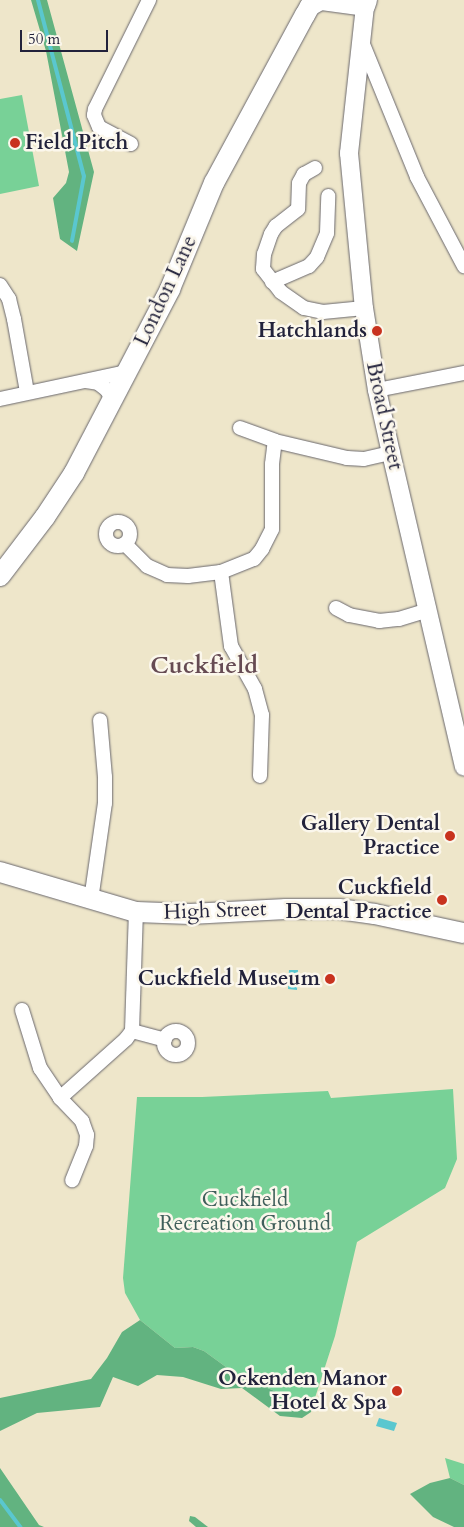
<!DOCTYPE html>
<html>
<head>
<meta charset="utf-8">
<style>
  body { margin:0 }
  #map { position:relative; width:464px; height:1527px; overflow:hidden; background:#eee6ca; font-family:Cardo,serif }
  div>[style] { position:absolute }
  .green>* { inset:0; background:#78d197 }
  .forest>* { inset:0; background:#62b380 }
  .water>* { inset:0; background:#5ac7cf }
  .stream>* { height:4px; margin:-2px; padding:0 2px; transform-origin:2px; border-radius:2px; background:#5ac7cf }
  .roads { filter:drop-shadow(0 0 1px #69676d) drop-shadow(0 0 1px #69676d) }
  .minor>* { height:14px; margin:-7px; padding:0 7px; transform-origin:7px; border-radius:7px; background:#fff }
  .minor>.ring { margin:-7px; padding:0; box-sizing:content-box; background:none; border:14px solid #fff; border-radius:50% }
  .tertiary>* { height:18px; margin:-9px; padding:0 9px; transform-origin:9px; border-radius:9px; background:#fff }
  .secondary>* { height:20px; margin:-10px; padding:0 10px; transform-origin:10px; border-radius:10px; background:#fff }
  .dots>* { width:14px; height:14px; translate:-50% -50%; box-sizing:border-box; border:2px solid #fbf7ec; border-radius:50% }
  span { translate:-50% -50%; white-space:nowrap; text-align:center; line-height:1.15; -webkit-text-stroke:5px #fbf7ec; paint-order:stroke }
  .poi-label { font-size:21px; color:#22223b; font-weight:700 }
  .left { translate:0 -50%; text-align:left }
  .right { translate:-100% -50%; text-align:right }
  .street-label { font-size:21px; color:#22223b }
  .park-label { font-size:21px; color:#405f5b }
  .quarter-label { font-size:24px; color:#664b53; font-weight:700 }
  .scale { position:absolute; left:20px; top:30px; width:88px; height:22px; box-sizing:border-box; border:2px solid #22223b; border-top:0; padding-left:6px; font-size:15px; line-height:18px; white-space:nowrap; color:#22223b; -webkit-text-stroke:4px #fbf7ec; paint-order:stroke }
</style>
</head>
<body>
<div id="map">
  <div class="green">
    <div style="clip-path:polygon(22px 95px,39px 186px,0 194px,0 99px)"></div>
    <div style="clip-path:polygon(453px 1089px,457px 1159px,445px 1188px,357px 1242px,335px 1336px,312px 1407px,237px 1375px,204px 1351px,193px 1347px,175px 1348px,140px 1320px,125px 1293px,123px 1278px,137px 1097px,202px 1097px,328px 1091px,331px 1098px)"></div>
    <div style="clip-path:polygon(445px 1458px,464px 1464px,464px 1485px,450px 1478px)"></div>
  </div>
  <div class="forest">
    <div style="clip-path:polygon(31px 0,47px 0,94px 172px,77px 251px,60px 239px,53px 198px,66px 183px,69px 172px,46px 51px)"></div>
    <div style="clip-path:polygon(140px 1320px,175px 1348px,193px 1347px,204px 1351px,237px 1375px,312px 1407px,311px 1412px,302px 1418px,280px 1416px,242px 1388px,221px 1389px,183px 1377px,157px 1375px,138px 1386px,113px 1377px,100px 1407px,37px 1413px,0 1431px,0 1398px,91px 1379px,107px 1358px,122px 1332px)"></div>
    <div style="clip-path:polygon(0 1468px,39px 1525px,44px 1527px,0 1527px)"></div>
    <div style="clip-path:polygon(450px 1478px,464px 1485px,464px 1527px,454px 1527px,433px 1517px,410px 1494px,430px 1483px)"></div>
    <div style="clip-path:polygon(190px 1516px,195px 1517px,208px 1527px,196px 1527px,189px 1521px)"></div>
  </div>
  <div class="water">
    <div style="clip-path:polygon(289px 970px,298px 970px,297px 990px,288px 989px)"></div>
    <div style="clip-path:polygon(379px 1418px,397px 1423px,394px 1431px,376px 1426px)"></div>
  </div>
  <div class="stream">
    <div style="left:38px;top:0;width:182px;rotate:75.4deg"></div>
    <div style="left:84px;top:176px;width:66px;rotate:100.5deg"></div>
    <div style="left:0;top:1500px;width:34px;rotate:53deg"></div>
  </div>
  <div class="roads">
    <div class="minor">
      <div style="left:362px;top:42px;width:146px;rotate:67.8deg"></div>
      <div style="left:417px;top:177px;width:101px;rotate:62.2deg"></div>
      <div style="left:131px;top:144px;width:36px;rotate:-152deg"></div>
      <div style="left:99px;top:127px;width:13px;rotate:-113deg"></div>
      <div style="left:94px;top:115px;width:6px;rotate:-81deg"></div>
      <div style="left:95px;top:109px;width:122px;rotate:-63.6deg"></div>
      <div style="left:315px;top:168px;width:13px;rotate:151deg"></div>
      <div style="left:304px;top:174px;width:10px;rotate:119deg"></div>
      <div style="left:299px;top:183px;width:26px;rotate:92deg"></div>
      <div style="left:298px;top:209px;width:28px;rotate:142deg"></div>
      <div style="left:276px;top:226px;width:9px;rotate:122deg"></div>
      <div style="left:271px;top:234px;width:21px;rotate:109deg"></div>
      <div style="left:264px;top:254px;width:15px;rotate:94deg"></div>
      <div style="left:263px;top:269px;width:29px;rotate:52deg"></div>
      <div style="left:281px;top:292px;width:28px;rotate:35deg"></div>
      <div style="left:304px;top:308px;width:19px;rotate:12deg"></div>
      <div style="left:323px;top:312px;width:41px;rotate:-5.6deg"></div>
      <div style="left:272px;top:282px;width:40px;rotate:-23.4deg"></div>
      <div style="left:309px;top:266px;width:12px;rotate:-48deg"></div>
      <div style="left:317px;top:257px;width:26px;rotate:-67deg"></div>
      <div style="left:327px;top:233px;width:37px;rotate:-88deg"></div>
      <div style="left:0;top:285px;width:17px;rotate:57deg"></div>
      <div style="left:9px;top:299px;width:21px;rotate:76deg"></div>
      <div style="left:14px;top:319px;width:74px;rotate:79.9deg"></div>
      <div style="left:86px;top:381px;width:12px;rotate:9deg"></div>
      <div style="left:98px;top:383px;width:11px;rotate:38deg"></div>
      <div style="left:107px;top:390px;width:13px;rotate:61deg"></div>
      <div style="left:377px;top:390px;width:89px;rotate:-11.1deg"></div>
      <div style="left:0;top:399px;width:130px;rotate:-12deg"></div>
      <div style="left:240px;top:428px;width:37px;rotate:20deg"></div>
      <div style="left:275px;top:441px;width:74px;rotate:13.3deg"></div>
      <div style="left:347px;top:458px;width:17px;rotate:3deg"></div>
      <div style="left:364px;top:459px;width:28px;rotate:-13deg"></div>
      <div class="ring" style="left:106px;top:522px;width:10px;height:10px"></div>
      <div style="left:125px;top:544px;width:31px;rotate:45deg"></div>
      <div style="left:147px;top:566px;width:22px;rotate:24deg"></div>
      <div style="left:167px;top:575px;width:21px;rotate:3deg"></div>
      <div style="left:188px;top:576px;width:33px;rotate:-7deg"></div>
      <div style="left:221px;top:572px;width:35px;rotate:-22deg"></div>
      <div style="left:254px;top:559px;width:13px;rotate:-51deg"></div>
      <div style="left:262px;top:549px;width:22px;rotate:-63deg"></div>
      <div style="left:272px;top:529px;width:65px;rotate:-90deg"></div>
      <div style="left:272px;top:464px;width:23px;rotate:-83deg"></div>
      <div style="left:221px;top:572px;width:75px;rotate:82.3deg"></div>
      <div style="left:231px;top:646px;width:49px;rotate:60.8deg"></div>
      <div style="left:255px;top:689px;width:27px;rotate:75deg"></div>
      <div style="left:262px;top:715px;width:61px;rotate:91.9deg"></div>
      <div style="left:336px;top:608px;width:15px;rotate:28deg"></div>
      <div style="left:349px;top:615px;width:31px;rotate:11deg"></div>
      <div style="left:379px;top:621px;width:20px;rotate:-6deg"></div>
      <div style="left:399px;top:619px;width:30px;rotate:-17deg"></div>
      <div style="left:91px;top:900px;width:98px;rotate:-81.8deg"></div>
      <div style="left:105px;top:803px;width:26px;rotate:-90deg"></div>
      <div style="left:105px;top:777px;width:57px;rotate:-95deg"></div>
      <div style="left:22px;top:1010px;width:61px;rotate:72.8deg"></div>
      <div style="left:40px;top:1068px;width:36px;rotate:56deg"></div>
      <div style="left:60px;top:1098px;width:32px;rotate:46deg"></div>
      <div style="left:82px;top:1121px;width:15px;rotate:70deg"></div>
      <div style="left:87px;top:1135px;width:11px;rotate:95deg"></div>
      <div style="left:86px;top:1146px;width:37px;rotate:112deg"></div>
      <div style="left:132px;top:1031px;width:34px;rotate:15deg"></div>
      <div class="ring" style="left:164px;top:1031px;width:10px;height:10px"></div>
      <div style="left:60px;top:1098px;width:89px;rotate:-41.8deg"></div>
      <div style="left:126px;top:1039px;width:10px;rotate:-53deg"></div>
      <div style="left:132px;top:1031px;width:119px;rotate:-88.1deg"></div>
    </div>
    <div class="tertiary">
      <div style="left:365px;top:6px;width:148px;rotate:96.2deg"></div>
      <div style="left:349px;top:153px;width:156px;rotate:84.5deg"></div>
      <div style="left:364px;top:308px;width:83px;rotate:81deg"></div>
      <div style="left:377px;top:390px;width:65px;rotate:77.5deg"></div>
      <div style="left:391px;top:453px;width:322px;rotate:76.9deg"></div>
    </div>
    <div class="secondary">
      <div style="left:322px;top:0;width:43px;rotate:7.9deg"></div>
      <div style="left:365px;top:6px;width:6px;rotate:-72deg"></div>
      <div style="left:0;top:576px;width:74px;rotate:-52.7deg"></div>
      <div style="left:45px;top:517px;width:53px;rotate:-56.6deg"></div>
      <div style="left:74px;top:473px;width:208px;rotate:-62.4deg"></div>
      <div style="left:170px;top:289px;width:115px;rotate:-67.5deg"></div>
      <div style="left:214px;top:183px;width:191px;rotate:-61.6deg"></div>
      <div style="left:305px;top:15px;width:10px;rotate:-61deg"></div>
      <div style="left:310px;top:6px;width:12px;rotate:-31deg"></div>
      <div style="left:0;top:872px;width:142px;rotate:16.4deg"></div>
      <div style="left:136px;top:912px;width:54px;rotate:2.1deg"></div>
      <div style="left:190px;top:914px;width:96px;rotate:-3deg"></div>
      <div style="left:286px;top:909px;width:53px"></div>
      <div style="left:339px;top:909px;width:36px;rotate:8deg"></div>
      <div style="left:375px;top:914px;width:91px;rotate:12.1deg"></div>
    </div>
  </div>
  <div class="dots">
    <div style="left:15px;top:143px;background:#c8321e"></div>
    <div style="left:377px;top:331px;background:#c8321e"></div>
    <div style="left:450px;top:836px;background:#c8321e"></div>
    <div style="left:442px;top:900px;background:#c8321e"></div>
    <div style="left:330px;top:979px;background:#c8321e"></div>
    <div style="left:397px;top:1391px;background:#c8321e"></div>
  </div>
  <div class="poi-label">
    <span class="left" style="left:25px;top:143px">Field Pitch</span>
    <span class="right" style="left:367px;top:331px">Hatchlands</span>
    <span class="right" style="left:440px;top:836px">Gallery Dental<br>Practice</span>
    <span class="right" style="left:432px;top:900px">Cuckfield<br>Dental Practice</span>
    <span class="right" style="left:320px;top:979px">Cuckfield Museum</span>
    <span class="right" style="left:387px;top:1391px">Ockenden Manor<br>Hotel &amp; Spa</span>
  </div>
  <div class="street-label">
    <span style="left:166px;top:291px;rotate:-65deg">London Lane</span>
    <span style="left:384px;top:416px;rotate:78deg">Broad Street</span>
    <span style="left:215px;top:911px;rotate:-2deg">High Street</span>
  </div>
  <div class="park-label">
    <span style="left:245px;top:1212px">Cuckfield<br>Recreation Ground</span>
  </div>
  <div class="quarter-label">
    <span style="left:204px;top:666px">Cuckfield</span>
  </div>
  <div class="scale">50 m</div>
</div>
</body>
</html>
